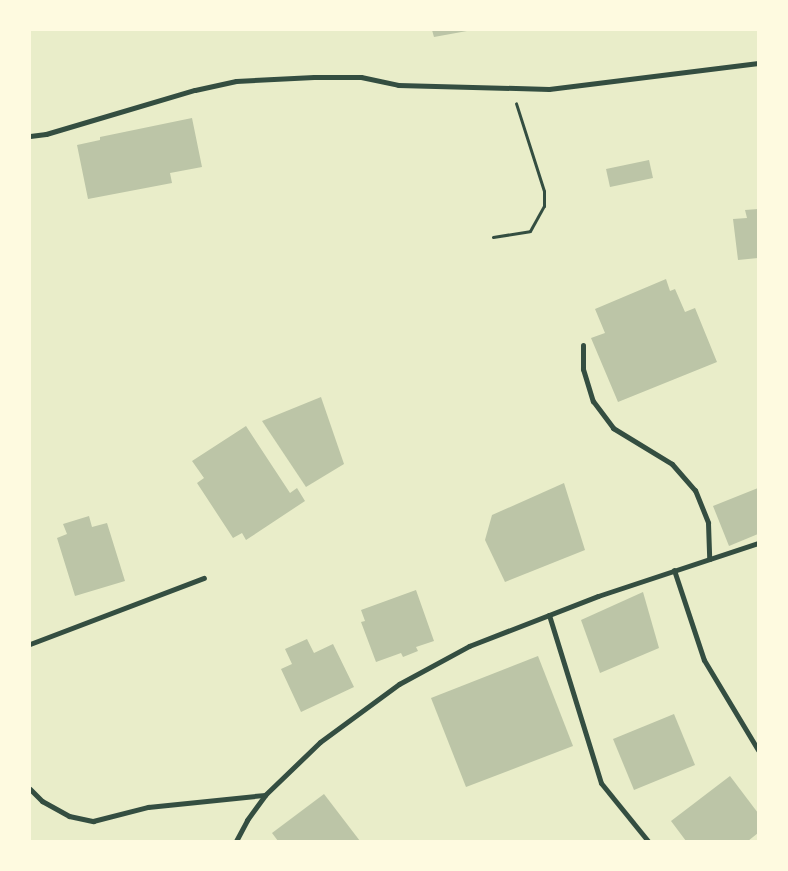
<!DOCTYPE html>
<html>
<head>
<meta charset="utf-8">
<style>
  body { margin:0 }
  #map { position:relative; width:788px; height:871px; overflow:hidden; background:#e9edc9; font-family:"Alegreya Sans",sans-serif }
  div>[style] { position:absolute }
  .building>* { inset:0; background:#bcc5a7 }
  .path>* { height:3px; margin:-1.5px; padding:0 1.5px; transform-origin:1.5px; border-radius:1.5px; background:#344e41 }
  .minor>* { height:5px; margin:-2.5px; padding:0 2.5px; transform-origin:2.5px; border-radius:2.5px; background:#344e41 }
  span { translate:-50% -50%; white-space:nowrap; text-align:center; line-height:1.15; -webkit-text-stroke:4px #fefae0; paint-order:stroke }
  .frame { position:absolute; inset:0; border:31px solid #fefae0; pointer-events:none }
</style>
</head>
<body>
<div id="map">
  <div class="building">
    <div style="clip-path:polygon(432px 30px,467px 30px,467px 31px,434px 37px)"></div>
    <div style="clip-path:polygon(192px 118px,202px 167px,170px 173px,172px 183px,88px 199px,77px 145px,100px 140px,100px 137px)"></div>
    <div style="clip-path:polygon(649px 160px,653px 178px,610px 187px,606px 169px)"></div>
    <div style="clip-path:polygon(758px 209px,758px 258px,738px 260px,733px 219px,747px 218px,745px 210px)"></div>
    <div style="clip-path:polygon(666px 279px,670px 291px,675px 289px,685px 312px,695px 308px,717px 362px,618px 402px,591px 338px,605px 333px,595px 309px)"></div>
    <div style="clip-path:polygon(321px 397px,344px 464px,306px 487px,262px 421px)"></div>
    <div style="clip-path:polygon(246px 426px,290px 493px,297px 488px,305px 501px,246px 540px,242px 533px,233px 538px,197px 483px,204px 478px,192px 461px)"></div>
    <div style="clip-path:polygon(564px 483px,585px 550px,505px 582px,485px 540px,492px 515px)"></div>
    <div style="clip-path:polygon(758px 488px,758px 534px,729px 546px,713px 506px)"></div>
    <div style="clip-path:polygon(89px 516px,92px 527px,107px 523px,125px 581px,75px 596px,57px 538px,67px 534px,63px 524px)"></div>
    <div style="clip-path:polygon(416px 590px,434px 641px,416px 647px,418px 651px,403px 657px,401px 653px,376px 662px,361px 622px,365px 621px,361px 610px)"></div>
    <div style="clip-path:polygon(643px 592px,659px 648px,600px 673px,581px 620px)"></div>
    <div style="clip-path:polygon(307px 639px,314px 653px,333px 644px,354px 687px,301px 712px,281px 669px,292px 664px,285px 649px)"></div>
    <div style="clip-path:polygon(538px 656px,573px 746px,466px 787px,431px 698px)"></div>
    <div style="clip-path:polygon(674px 714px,695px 765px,634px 790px,613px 739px)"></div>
    <div style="clip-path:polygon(730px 776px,758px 813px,758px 833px,748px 841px,686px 841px,671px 821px)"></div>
    <div style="clip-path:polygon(324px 794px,360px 841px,278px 841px,272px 833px)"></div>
  </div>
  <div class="path">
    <div style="left:493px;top:237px;width:37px;rotate:-9deg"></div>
    <div style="left:530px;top:231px;width:29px;rotate:-61deg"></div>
    <div style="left:544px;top:206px;width:15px;rotate:-90deg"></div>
    <div style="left:544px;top:191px;width:92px;rotate:-107.7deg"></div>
  </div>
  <div class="minor">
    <div style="left:30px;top:136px;width:16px;rotate:-7deg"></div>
    <div style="left:46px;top:134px;width:155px;rotate:-16.5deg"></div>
    <div style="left:195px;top:90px;width:42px;rotate:-12.4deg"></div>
    <div style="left:236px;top:81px;width:78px;rotate:-2.9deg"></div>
    <div style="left:314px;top:77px;width:47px"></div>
    <div style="left:361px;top:77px;width:38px;rotate:12deg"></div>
    <div style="left:398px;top:85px;width:151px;rotate:1.5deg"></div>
    <div style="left:549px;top:89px;width:211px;rotate:-7.1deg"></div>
    <div style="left:583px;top:345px;width:24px;rotate:90deg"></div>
    <div style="left:583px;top:369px;width:34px;rotate:73deg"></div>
    <div style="left:593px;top:401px;width:34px;rotate:53deg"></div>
    <div style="left:613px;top:428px;width:69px;rotate:31.4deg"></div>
    <div style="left:672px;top:464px;width:35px;rotate:49deg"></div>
    <div style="left:695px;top:490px;width:35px;rotate:68deg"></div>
    <div style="left:708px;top:523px;width:36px;rotate:88deg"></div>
    <div style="left:674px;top:570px;width:95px;rotate:71.6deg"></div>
    <div style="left:704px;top:660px;width:105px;rotate:59deg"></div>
    <div style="left:549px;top:615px;width:176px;rotate:72.8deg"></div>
    <div style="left:601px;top:783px;width:75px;rotate:51deg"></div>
    <div style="left:30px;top:644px;width:186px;rotate:-20.8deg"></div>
    <div style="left:30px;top:789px;width:17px;rotate:45deg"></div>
    <div style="left:42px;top:801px;width:31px;rotate:29deg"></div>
    <div style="left:69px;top:816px;width:25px;rotate:12deg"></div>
    <div style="left:93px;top:821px;width:57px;rotate:-14.3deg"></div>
    <div style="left:148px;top:807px;width:118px;rotate:-5.9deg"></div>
    <div style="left:236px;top:841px;width:24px;rotate:-62deg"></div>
    <div style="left:247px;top:820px;width:31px;rotate:-54deg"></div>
    <div style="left:265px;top:795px;width:76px;rotate:-43.9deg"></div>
    <div style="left:320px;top:742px;width:98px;rotate:-36.3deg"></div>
    <div style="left:399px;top:684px;width:80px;rotate:-28.5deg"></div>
    <div style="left:469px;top:646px;width:138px;rotate:-21.2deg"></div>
    <div style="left:598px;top:596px;width:169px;rotate:-18.3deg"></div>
  </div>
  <div class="frame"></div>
</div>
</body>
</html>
